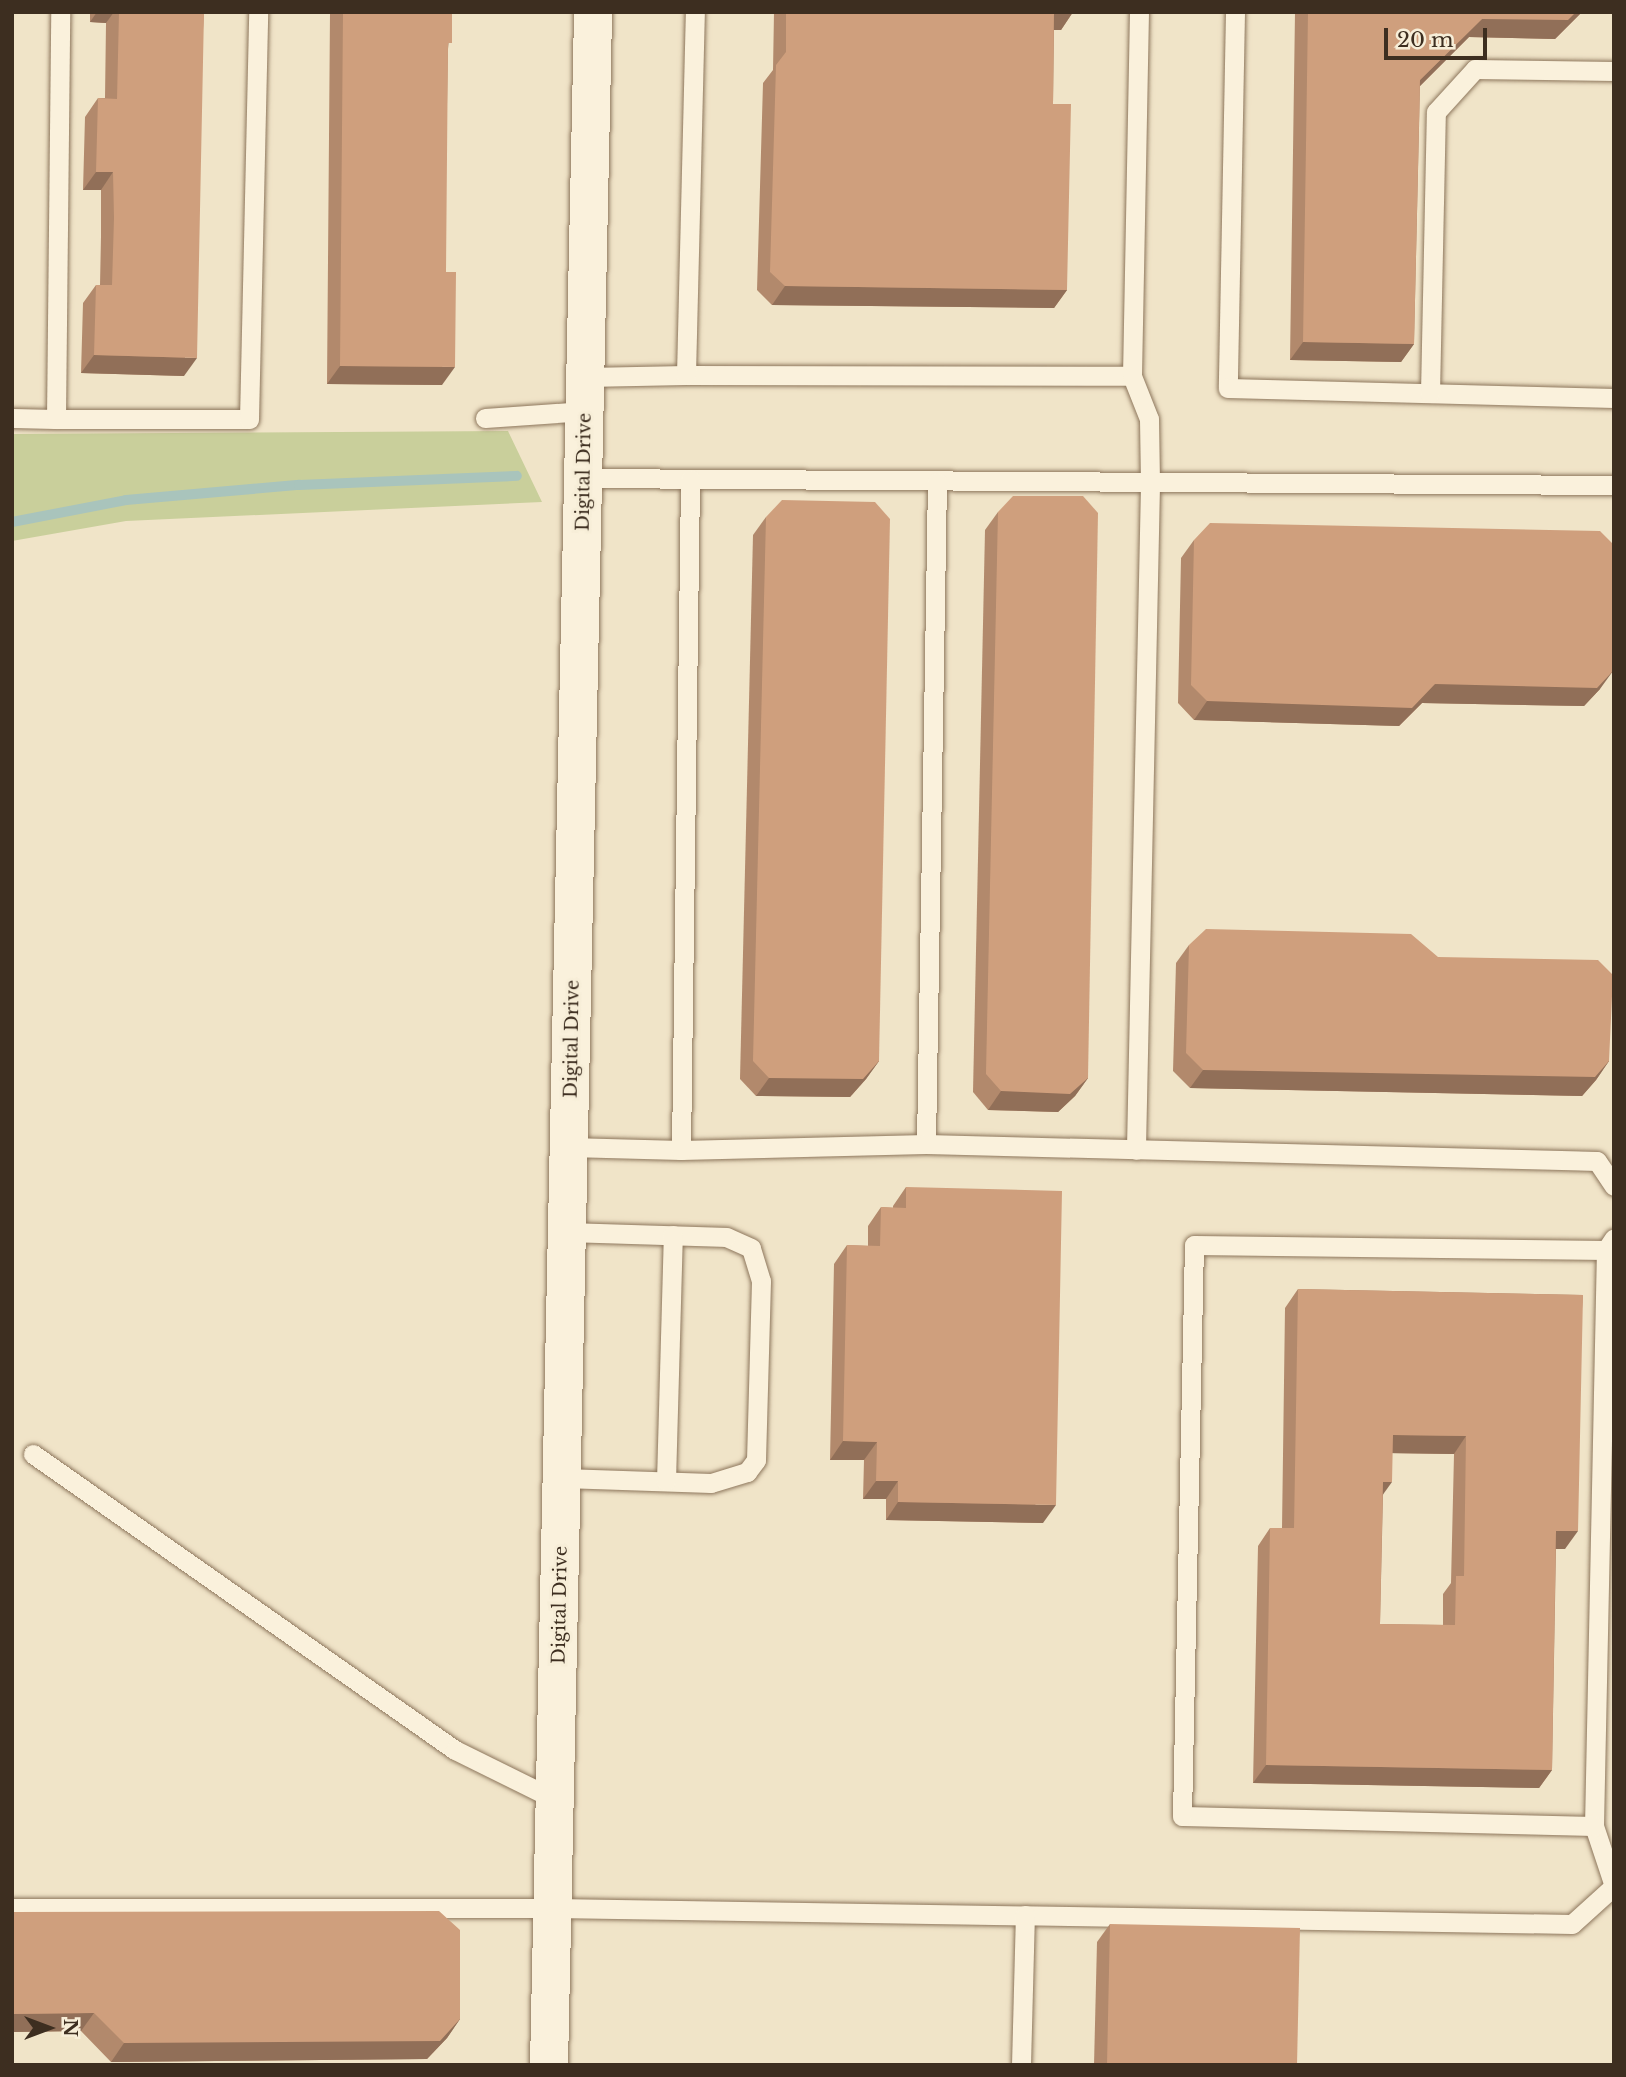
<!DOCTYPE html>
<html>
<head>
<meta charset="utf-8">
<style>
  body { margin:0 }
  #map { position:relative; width:1626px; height:2077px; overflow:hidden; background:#f0e4c8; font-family:"Libre Baskerville",serif }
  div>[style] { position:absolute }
  .green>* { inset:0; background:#c9cf9b }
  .stream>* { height:10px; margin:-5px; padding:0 5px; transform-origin:5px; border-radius:5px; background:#a9c4bc }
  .roads { filter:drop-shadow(0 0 2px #8d765c) drop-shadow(0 0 2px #8d765c) }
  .service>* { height:19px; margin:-9.5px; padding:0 9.5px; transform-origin:9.5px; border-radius:9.5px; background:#faf1dc }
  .minor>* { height:38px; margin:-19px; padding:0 19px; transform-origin:19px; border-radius:19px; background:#faf1dc }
  .wall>* { inset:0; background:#b2896c }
  .shaded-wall>* { inset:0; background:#916f58 }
  .building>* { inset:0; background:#cf9f7d }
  span { translate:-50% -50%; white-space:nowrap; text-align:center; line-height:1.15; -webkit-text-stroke:6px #f7eed8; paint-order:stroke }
  .street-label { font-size:18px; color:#3d2e20 }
  .frame { position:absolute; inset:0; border:14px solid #3d2e20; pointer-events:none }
  .north { position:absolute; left:14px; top:1993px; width:70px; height:70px; -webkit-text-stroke:5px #f7eed8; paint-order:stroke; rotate:90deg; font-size:19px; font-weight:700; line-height:28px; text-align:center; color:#3d2e20 }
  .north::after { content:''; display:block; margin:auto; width:24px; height:32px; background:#3d2e20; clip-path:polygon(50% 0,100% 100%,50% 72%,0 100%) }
  .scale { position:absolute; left:1384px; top:28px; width:103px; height:32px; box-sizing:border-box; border:4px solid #3d2e20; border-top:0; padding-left:9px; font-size:21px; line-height:24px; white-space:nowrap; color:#3d2e20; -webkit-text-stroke:5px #f7eed8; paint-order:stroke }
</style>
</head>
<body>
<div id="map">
  <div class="green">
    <div style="clip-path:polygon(508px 431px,542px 502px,126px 521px,12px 541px,12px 434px)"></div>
  </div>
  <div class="stream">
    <div style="left:12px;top:522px;width:116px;rotate:-10.9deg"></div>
    <div style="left:126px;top:500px;width:174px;rotate:-5deg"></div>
    <div style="left:299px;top:485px;width:218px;rotate:-2.4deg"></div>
  </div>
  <div class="roads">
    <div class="service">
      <div style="left:1235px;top:12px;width:376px;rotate:91.1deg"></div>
      <div style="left:1228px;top:388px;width:386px;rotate:1.5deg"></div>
      <div style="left:686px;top:375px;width:446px;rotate:0.1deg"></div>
      <div style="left:1132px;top:376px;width:364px;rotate:-88.9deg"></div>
      <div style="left:1132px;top:376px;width:46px;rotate:68.4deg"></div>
      <div style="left:1149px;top:419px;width:66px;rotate:89.1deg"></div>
      <div style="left:1150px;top:485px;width:665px;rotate:91.21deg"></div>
      <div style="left:586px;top:377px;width:100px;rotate:-1.1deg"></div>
      <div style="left:686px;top:375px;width:363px;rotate:-88.6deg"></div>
      <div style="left:1430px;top:393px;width:281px;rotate:-88.8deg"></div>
      <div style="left:1436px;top:112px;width:58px;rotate:-47.8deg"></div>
      <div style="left:1475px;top:69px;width:139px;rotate:0.8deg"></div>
      <div style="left:12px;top:418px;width:44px;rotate:1.3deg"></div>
      <div style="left:56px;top:419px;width:407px;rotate:-89.4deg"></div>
      <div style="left:485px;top:418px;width:100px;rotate:-4deg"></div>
      <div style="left:56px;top:419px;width:193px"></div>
      <div style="left:249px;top:419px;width:407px;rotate:-88.7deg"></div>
      <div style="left:584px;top:478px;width:1030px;rotate:0.39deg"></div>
      <div style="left:926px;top:1144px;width:662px;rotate:-89.05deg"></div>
      <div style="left:569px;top:1147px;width:112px;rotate:1.5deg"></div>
      <div style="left:681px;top:1150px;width:245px;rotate:-1.4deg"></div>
      <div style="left:926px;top:1144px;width:671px;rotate:1.45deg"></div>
      <div style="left:1597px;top:1161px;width:30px;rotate:56deg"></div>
      <div style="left:681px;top:1150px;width:671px;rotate:-89.23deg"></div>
      <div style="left:33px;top:1454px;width:515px;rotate:35.05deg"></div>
      <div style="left:455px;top:1750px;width:113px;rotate:26.3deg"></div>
      <div style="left:563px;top:1478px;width:148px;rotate:1.9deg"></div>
      <div style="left:711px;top:1483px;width:38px;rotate:-17deg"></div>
      <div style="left:747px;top:1472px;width:15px;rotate:-53deg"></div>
      <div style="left:756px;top:1460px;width:179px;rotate:-88.4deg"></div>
      <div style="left:761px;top:1281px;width:34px;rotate:-107deg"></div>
      <div style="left:751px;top:1248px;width:27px;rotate:-156deg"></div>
      <div style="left:726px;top:1237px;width:158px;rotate:-178.2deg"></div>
      <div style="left:666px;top:1481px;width:246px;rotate:-88.4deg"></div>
      <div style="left:1594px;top:1826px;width:576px;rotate:-88.81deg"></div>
      <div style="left:12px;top:1908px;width:542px"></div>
      <div style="left:554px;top:1908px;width:1018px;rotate:0.9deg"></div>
      <div style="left:1572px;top:1924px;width:57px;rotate:-42.1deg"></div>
      <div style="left:1614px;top:1886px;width:63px;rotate:-108.4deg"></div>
      <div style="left:1594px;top:1826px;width:412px;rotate:-178.6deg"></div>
      <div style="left:1182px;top:1816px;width:571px;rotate:-88.8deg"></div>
      <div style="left:1194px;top:1245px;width:412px;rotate:0.7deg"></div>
      <div style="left:1606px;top:1250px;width:14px;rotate:-56deg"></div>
      <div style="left:1021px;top:2065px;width:150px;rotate:-88.5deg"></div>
    </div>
    <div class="minor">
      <div style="left:549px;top:2065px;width:2053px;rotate:-88.77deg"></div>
    </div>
  </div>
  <div class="wall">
    <div style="clip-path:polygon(90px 12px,204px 12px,184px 376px,81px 373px,83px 303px,96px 285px,100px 285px,101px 236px,101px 190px,83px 190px,85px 117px,98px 98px,105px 98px,106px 23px,90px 22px)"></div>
    <div style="clip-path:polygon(330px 12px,452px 12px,448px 49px,442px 385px,327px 384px)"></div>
    <div style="clip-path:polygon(774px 12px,1073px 12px,1061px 30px,1054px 30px,1053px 104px,1067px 290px,1054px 308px,772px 305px,757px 290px,763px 83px,773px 70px)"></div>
    <div style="clip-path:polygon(1295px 12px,1582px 12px,1555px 39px,1469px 37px,1420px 86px,1414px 344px,1401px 362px,1290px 360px)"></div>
    <div style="clip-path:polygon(998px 512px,1088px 1078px,1075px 1096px,1058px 1112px,988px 1110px,973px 1092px,985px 530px)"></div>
    <div style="clip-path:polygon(766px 517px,879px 1061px,866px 1079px,850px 1097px,756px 1096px,740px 1079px,753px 535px)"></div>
    <div style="clip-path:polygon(1194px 540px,1600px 689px,1584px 706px,1422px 703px,1399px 726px,1194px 720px,1178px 703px,1181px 558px)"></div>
    <div style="clip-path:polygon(1189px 945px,1438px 957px,1609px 1061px,1596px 1080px,1582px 1096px,1190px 1088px,1173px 1071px,1176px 963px)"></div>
    <div style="clip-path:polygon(906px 1187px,1043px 1523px,886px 1520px,886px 1499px,863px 1499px,864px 1460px,830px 1460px,834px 1264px,847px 1245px,868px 1246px,868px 1226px,881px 1207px,893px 1208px,893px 1206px)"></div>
    <div style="clip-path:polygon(evenodd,1298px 1289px,1583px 1295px,1565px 1549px,1556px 1549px,1552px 1770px,1539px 1788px,1253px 1783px,1258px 1546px,1270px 1528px,1282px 1528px,1285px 1308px,1298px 1289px,1392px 1453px,1454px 1454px,1451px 1583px,1443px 1594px,1443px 1625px,1380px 1624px,1383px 1495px,1392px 1453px)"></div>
    <div style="clip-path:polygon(12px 1912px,460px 2019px,447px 2038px,427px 2059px,111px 2062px,81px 2031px,12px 2032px)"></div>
    <div style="clip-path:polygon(1110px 1924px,1297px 2065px,1094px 2065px,1097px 1942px)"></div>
  </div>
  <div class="shaded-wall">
    <div style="clip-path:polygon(97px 12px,114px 12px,106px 23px,90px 22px)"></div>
    <div style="clip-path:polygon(1054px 12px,1073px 12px,1061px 30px,1042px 30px)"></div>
    <div style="clip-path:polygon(1582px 12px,1555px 39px,1469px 37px,1407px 99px,1420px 80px,1482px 19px)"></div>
    <div style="clip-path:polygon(96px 172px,113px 172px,101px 190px,83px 190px)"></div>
    <div style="clip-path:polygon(785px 286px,1067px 290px,1054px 308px,772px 305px)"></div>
    <div style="clip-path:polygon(1303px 342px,1414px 344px,1401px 362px,1290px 360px)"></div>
    <div style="clip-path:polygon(94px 355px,197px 358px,184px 376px,81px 373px)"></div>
    <div style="clip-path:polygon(340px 366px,455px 367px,442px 385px,327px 384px)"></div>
    <div style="clip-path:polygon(1613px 671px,1600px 689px,1584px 706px,1422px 703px,1399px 726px,1194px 720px,1207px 701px)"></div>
    <div style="clip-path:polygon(879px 1061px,866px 1079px,850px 1097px,756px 1096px,769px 1078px)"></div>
    <div style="clip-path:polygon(1609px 1061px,1596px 1080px,1582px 1096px,1190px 1088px,1203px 1070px)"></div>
    <div style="clip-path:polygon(1088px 1078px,1075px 1096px,1058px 1112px,988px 1110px,1001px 1091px)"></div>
    <div style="clip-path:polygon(1393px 1435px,1466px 1436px,1454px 1454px,1380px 1453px)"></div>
    <div style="clip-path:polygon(843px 1441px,877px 1442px,864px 1460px,830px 1460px)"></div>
    <div style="clip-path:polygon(876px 1481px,898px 1481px,886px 1499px,863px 1499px)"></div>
    <div style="clip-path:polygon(1383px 1482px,1392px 1482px,1379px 1500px)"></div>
    <div style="clip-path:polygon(898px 1502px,1056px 1505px,1043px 1523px,886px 1520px)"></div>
    <div style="clip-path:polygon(1556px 1531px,1578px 1531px,1565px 1549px,1543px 1549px)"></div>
    <div style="clip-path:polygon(1266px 1765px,1552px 1770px,1539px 1788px,1253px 1783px)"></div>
    <div style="clip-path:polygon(94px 2013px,81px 2031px,12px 2032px,12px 2014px)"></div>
    <div style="clip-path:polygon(460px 2019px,447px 2038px,427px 2059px,111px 2062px,124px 2043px)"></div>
  </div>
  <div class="building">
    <div style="clip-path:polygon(119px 12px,204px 12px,197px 358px,94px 355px,96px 285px,112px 285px,114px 218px,113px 172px,96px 172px,98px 98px,117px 99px)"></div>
    <div style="clip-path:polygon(343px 12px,452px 12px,452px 43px,448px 43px,446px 272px,456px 272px,455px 367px,340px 366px)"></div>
    <div style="clip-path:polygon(786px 12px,1054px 12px,1053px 104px,1071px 104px,1067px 290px,785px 286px,770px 272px,776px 65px,786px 52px)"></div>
    <div style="clip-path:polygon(1308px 12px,1576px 12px,1568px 20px,1482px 19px,1420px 80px,1414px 344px,1303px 342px)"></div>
    <div style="clip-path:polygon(1013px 496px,1083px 496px,1098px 513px,1088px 1078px,1070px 1094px,1001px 1091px,986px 1074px,998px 512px)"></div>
    <div style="clip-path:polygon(782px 500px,875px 502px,890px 519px,879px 1061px,863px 1079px,769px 1078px,753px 1061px,766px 517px)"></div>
    <div style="clip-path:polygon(1210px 523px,1600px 531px,1614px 545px,1613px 671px,1597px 688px,1435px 684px,1412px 708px,1207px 701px,1191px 685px,1194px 540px)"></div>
    <div style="clip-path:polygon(1206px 929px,1411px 934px,1438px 957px,1598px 960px,1613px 975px,1609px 1061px,1595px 1077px,1203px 1070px,1186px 1053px,1189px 945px)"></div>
    <div style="clip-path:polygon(906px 1187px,1062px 1191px,1056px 1505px,898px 1502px,898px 1481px,876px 1481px,877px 1442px,843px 1441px,847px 1245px,880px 1246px,881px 1207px,906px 1208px)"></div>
    <div style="clip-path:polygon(evenodd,1298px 1289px,1583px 1295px,1578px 1531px,1556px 1531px,1552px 1770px,1266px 1765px,1270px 1528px,1294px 1528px,1298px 1289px,1393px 1435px,1466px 1436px,1464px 1576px,1456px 1576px,1455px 1625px,1380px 1624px,1383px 1482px,1392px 1482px,1393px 1435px)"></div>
    <div style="clip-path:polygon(439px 1911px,460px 1930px,460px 2019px,440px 2041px,124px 2043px,94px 2013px,12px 2014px,12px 1912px)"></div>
    <div style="clip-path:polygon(1110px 1924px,1300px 1928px,1297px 2065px,1107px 2065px)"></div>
  </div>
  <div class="street-label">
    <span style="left:584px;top:472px;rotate:-89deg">Digital Drive</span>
    <span style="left:572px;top:1039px;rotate:-89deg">Digital Drive</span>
    <span style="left:560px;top:1605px;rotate:-89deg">Digital Drive</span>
  </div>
  <div class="frame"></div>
  <div class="north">N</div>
  <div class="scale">20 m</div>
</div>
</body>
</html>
